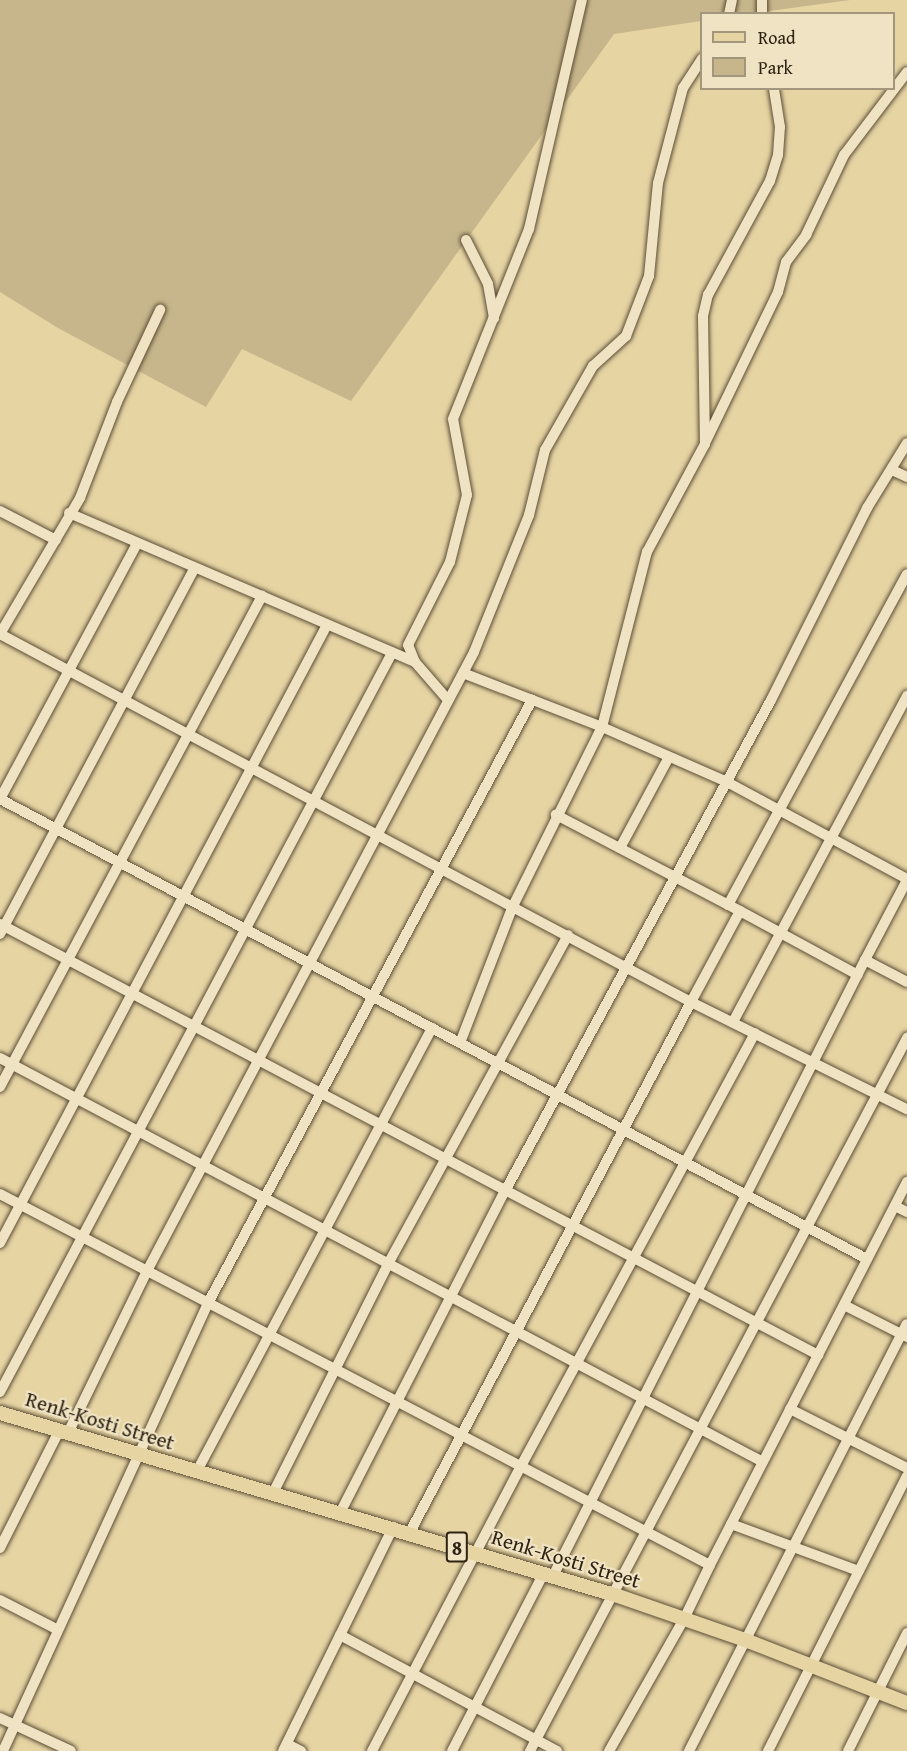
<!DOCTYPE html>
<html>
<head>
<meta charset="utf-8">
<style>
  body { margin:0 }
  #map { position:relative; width:907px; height:1751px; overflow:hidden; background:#e6d4a3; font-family:"Gentium Book Plus",serif }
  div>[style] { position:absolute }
  .green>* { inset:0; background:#c7b68b }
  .roads { filter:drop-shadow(0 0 2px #5c4e37) drop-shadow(0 0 2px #5c4e37) }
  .minor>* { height:10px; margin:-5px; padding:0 5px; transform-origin:5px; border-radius:5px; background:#efe3c3 }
  .major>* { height:14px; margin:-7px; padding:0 7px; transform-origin:7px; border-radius:7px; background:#e6d4a3 }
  span { translate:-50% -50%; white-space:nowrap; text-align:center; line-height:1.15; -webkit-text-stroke:4.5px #efe3c3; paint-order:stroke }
  .shield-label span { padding:2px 4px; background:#efe3c3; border:2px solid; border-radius:4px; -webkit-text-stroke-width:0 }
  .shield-label { font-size:20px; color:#2e2213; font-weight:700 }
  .street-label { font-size:21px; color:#2e2213 }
  .legend { position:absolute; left:700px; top:12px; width:195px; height:78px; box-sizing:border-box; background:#efe3c3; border:2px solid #a2967d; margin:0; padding:8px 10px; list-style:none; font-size:18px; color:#2e2213 }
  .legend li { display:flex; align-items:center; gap:12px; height:30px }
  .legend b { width:30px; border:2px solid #a2967d }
</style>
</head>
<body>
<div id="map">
  <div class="green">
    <div style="clip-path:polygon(0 0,850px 0,755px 13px,702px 14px,701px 21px,614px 34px,351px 401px,242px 349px,206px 407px,58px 328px,0 292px)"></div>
  </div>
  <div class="roads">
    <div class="minor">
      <div style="left:729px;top:14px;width:14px;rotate:-78deg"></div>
      <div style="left:762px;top:14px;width:14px;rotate:-90deg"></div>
      <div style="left:466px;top:240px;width:49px;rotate:63.4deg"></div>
      <div style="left:488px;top:284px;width:35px;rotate:80deg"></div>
      <div style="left:706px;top:441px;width:165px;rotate:-64.2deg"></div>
      <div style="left:778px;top:292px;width:31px;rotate:-75deg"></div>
      <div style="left:786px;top:262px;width:34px;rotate:-53deg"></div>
      <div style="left:806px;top:235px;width:89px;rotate:-64.6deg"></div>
      <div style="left:844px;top:155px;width:104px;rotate:-52.8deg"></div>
      <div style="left:892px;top:470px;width:17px;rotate:25deg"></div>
      <div style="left:0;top:511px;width:63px;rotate:27.4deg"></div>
      <div style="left:69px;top:513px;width:377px;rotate:23.3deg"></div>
      <div style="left:0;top:634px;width:783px;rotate:28.04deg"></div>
      <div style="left:691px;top:1002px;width:103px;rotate:-61.7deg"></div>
      <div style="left:740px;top:911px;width:208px;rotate:-152.4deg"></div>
      <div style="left:0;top:634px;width:158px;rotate:-59.5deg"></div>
      <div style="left:80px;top:498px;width:103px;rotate:-68.9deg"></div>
      <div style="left:117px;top:402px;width:102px;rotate:-64.9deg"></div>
      <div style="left:463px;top:673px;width:149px;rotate:21.2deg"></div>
      <div style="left:602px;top:727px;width:137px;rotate:23.7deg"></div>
      <div style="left:727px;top:782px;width:204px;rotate:28.3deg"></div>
      <div style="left:448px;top:700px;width:50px;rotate:-131deg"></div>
      <div style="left:415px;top:662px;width:18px;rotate:-112deg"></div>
      <div style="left:408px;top:645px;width:93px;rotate:-63.2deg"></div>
      <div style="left:450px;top:562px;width:69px;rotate:-75.8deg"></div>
      <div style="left:467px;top:495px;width:77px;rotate:-100.4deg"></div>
      <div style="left:453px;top:419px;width:205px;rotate:-68.2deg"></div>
      <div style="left:529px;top:229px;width:235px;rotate:-77deg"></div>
      <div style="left:0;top:799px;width:981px;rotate:27.95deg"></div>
      <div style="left:0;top:799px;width:290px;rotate:-61.8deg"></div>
      <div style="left:620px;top:848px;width:103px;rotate:-61.7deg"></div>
      <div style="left:728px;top:905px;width:376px;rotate:-61.6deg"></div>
      <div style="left:740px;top:911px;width:134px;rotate:28.5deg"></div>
      <div style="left:0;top:924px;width:925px;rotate:27.78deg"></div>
      <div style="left:0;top:934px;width:415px;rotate:-62deg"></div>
      <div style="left:865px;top:960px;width:90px;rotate:-62.3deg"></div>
      <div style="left:733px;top:1022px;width:370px;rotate:-61.9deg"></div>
      <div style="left:460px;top:1043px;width:147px;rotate:-68.9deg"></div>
      <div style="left:513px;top:906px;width:200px;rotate:-63.6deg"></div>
      <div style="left:602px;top:727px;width:181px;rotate:-75.6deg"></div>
      <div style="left:647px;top:552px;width:123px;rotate:-61.8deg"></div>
      <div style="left:705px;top:444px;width:128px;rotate:-90.9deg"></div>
      <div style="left:703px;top:316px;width:22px;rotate:-77deg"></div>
      <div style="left:708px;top:295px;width:130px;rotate:-61.5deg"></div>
      <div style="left:770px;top:181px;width:27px;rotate:-73deg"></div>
      <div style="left:778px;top:155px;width:28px;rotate:-86deg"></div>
      <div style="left:780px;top:127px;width:39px;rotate:-99deg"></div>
      <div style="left:0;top:1058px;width:863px;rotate:27.9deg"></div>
      <div style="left:0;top:1087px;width:557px;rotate:-61.92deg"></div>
      <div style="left:0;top:1194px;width:801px;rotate:27.59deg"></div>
      <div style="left:710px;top:1565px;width:60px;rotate:115.7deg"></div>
      <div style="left:684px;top:1619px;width:152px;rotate:119.6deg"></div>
      <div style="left:895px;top:1206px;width:13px;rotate:27deg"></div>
      <div style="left:0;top:1243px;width:699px;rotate:-62.12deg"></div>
      <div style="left:844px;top:1305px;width:71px;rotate:26.9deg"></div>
      <div style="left:0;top:1392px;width:837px;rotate:-62.06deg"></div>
      <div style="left:790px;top:1409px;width:131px;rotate:26.8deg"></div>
      <div style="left:68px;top:1433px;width:180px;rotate:-64deg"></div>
      <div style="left:147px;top:1271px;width:700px;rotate:-62.15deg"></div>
      <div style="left:474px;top:652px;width:148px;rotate:-68.1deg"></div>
      <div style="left:529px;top:515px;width:67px;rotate:-76.2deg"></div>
      <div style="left:545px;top:450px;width:97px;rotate:-60.3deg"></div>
      <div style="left:593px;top:366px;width:45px;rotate:-42.3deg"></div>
      <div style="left:626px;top:336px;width:64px;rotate:-69deg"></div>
      <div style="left:649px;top:276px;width:93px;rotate:-84.5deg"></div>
      <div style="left:658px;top:183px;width:98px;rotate:-75.3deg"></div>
      <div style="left:683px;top:88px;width:35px;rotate:-57deg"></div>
      <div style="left:196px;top:1473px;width:504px;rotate:-62.06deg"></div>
      <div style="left:274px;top:1491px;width:254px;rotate:-63.3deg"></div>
      <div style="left:388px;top:1264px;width:375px;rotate:-61.3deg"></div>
      <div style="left:341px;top:1511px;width:357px;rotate:-62.9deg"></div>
      <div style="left:504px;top:1193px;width:561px;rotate:-61.56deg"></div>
      <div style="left:771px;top:700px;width:215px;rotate:-63.4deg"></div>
      <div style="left:867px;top:508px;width:76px;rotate:-58.4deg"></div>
      <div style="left:731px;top:1524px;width:136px;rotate:20.2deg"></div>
      <div style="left:410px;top:1532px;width:600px;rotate:-62.07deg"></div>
      <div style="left:691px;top:1002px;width:241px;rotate:26.4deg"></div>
      <div style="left:0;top:1548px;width:131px;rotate:-63.2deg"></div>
      <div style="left:710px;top:1565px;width:431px;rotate:-62.8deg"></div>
      <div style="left:553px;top:1576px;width:691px;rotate:-63.14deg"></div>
      <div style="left:865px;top:960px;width:47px;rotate:27.6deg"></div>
      <div style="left:0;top:1600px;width:65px;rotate:27.3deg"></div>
      <div style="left:340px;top:1635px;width:246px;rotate:28.1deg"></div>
      <div style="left:0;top:1718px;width:78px;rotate:24.9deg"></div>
      <div style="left:287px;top:1744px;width:16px;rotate:27deg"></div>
      <div style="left:3px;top:1751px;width:493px;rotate:-65.4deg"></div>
      <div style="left:208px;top:1303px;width:685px;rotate:-61.75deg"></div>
      <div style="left:283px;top:1751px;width:250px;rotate:-63.8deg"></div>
      <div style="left:372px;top:1751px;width:322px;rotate:-62.4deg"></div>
      <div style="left:521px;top:1466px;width:492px;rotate:-61.6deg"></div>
      <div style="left:452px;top:1751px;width:200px;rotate:-62.7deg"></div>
      <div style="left:530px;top:1751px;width:807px;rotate:-62.13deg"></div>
      <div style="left:689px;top:1751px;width:479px;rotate:-63deg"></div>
      <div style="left:768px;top:1751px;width:308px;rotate:-63.2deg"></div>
      <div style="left:848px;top:1751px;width:132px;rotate:-63.4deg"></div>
    </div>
    <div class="major">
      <div style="left:0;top:1413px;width:641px;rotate:16.49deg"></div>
      <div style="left:615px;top:1595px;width:141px;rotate:19.1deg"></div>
      <div style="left:748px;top:1641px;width:171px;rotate:21.3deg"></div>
    </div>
  </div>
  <div class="shield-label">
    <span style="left:457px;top:1547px">8</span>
  </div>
  <div class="street-label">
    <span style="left:100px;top:1421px;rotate:17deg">Renk-Kosti Street</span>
    <span style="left:566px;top:1559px;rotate:17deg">Renk-Kosti Street</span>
  </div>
  <ul class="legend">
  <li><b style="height:8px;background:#e6d4a3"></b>Road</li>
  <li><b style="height:16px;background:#c7b68b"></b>Park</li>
  </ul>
</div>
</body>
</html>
